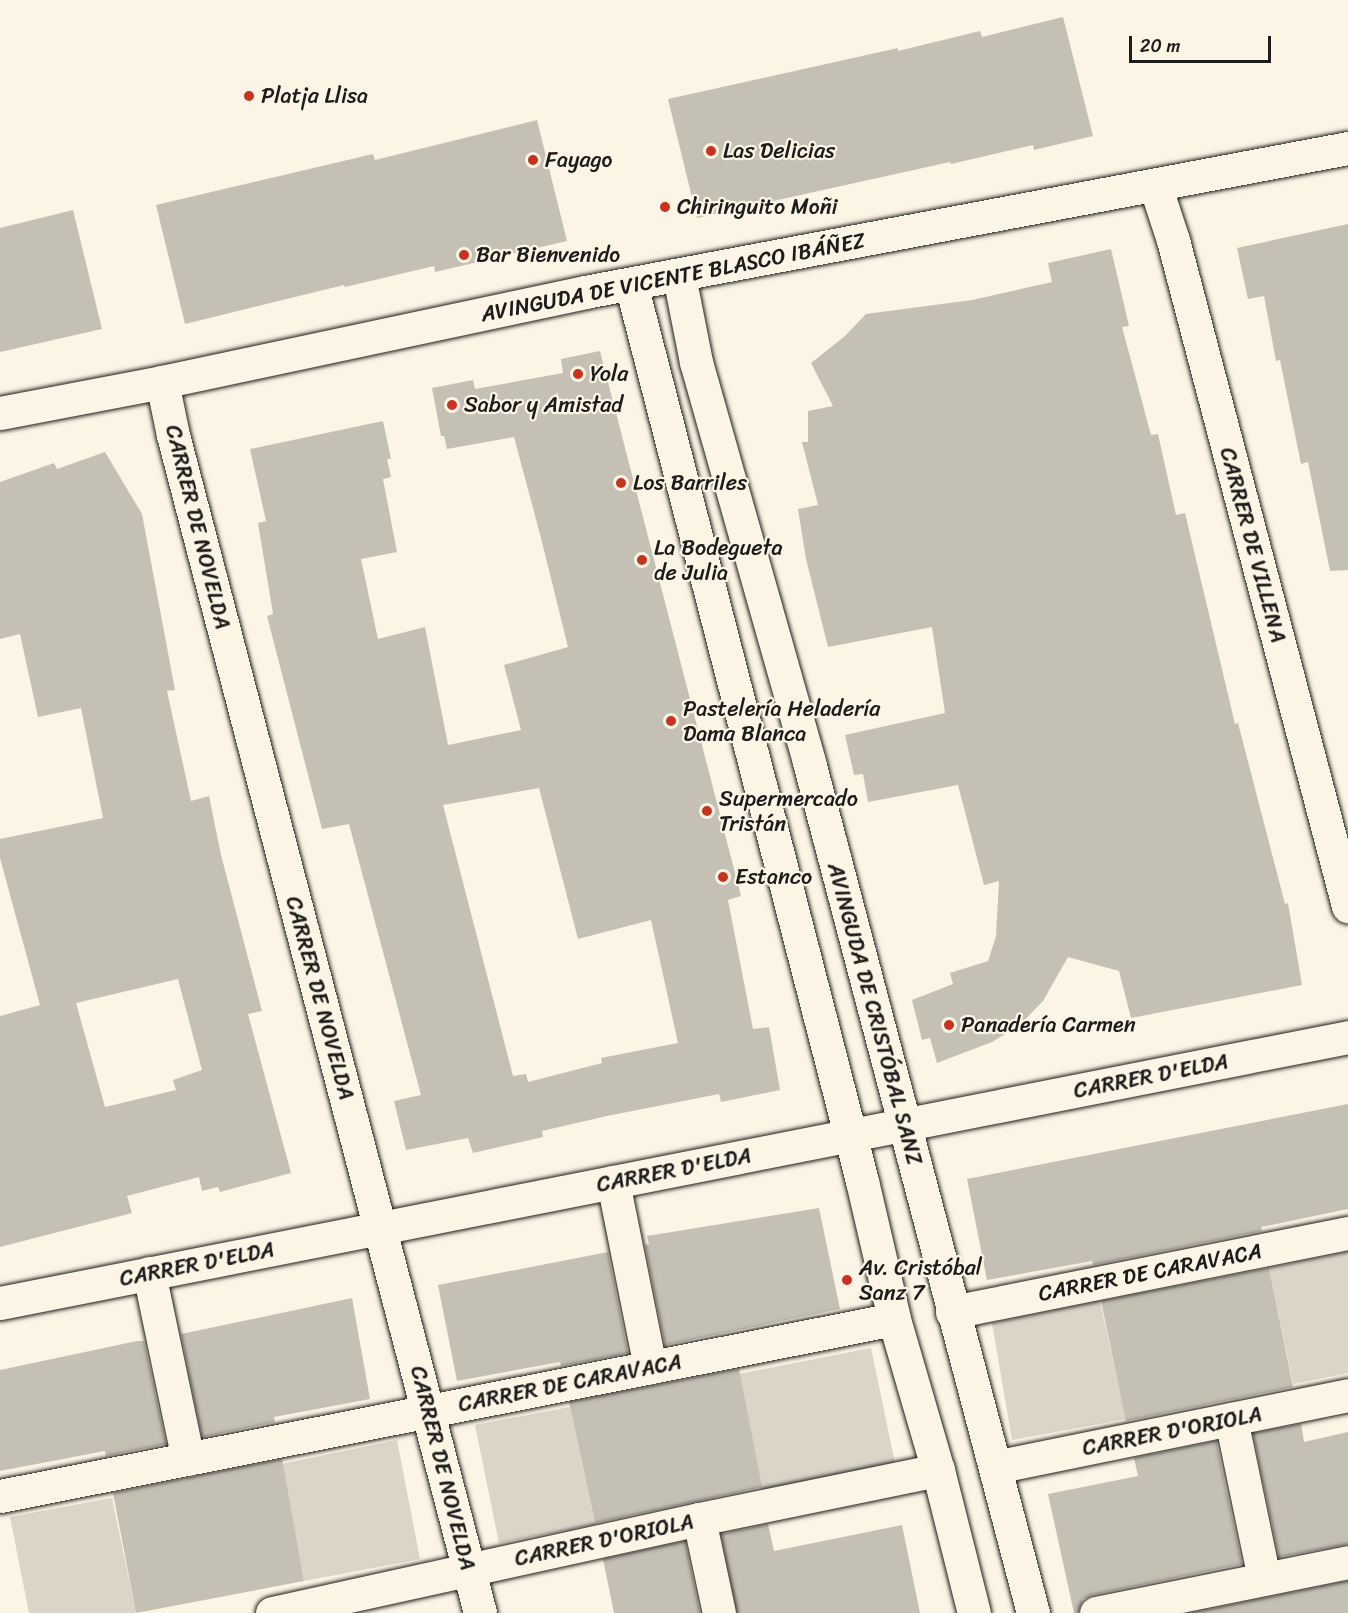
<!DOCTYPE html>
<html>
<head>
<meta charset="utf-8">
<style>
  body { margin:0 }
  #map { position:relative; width:1348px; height:1613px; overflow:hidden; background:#fcf5e5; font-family:Sriracha,sans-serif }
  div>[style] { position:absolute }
  .green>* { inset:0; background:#dbd5c8 }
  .building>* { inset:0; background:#c4c0b3 }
  .roads { filter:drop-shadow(0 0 2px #1c1c1c) drop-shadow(0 0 2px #1c1c1c) }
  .minor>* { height:33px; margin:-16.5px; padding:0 16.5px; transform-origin:16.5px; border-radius:16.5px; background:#fcf5e5 }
  .dots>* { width:16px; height:16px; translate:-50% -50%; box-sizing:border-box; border:3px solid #fcf5e5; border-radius:50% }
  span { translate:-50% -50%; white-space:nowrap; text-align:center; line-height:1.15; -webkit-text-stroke:4.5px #fcf5e5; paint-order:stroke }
  .poi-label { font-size:22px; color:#1c1c1c }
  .left { translate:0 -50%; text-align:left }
  .street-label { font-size:22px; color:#1c1c1c }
  .scale { position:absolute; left:1129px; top:36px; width:142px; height:27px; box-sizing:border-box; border:3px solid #1c1c1c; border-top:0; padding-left:8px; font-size:18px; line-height:21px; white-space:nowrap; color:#1c1c1c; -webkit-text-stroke:4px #fcf5e5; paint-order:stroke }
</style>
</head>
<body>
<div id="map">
  <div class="green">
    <div style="clip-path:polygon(1348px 1252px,1348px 1373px,1293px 1384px,1269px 1268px)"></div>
    <div style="clip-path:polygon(1100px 1301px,1126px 1419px,1012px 1440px,992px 1323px)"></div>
    <div style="clip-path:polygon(871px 1348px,895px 1463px,762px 1490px,739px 1374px)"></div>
    <div style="clip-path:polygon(570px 1407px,595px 1524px,499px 1543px,475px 1425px)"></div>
    <div style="clip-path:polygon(397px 1440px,420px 1559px,304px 1581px,282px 1464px)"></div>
    <div style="clip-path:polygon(112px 1498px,136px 1613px,29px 1613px,10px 1517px)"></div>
  </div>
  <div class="building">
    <div style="clip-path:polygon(1063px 17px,1093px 136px,1034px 150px,1033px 145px,951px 164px,950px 162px,697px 218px,668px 99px,898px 48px,898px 51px,980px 31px,982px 37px)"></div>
    <div style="clip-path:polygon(537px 120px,567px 241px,435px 272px,434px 266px,345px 287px,344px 285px,185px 324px,156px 205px,373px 154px,375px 160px)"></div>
    <div style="clip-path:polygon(73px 210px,102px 329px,0 352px,0 228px)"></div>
    <div style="clip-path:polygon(1348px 224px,1348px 570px,1330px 571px,1308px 462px,1301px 464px,1280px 360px,1276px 361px,1264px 296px,1248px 299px,1237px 248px)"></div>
    <div style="clip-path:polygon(1111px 249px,1129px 326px,1122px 327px,1151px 435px,1158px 434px,1176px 515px,1185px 513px,1235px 724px,1238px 723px,1285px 904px,1288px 903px,1302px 985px,1131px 1018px,1119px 971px,1068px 957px,1043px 1001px,1020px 1025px,992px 1042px,937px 1063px,930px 1038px,922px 1040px,912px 1000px,953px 984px,950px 973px,988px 961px,996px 936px,999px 881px,984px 885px,958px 785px,868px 802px,863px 774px,854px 775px,845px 735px,945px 713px,932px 627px,828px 647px,806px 559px,798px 509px,818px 505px,802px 442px,808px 442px,808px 411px,833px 406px,811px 363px,845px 336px,866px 314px,972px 300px,1052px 282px,1048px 263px)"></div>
    <div style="clip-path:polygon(evenodd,600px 351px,741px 896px,728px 900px,753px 1029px,769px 1027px,780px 1090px,721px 1102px,719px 1094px,607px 1116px,542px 1131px,543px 1137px,473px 1153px,468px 1138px,406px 1150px,394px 1101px,421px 1095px,349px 824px,322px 829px,267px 616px,273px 614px,258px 523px,266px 521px,250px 449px,383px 421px,391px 459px,387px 459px,391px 477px,383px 479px,397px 552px,361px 559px,378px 639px,425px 627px,448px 745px,521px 730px,504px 665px,568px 647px,541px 538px,514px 437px,447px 449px,444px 436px,441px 436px,432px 388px,473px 380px,475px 389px,563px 373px,561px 359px,600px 351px,539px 788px,578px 939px,651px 920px,678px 1043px,601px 1058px,602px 1063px,528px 1082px,526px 1074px,513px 1076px,443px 805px,539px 788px)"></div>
    <div style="clip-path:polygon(evenodd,105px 452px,142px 514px,175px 690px,167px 691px,191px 801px,209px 796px,221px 855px,262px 1011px,248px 1014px,291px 1173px,220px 1192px,218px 1187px,202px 1191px,199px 1177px,127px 1196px,132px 1213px,0 1247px,0 1016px,40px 1005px,0 858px,0 839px,103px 818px,81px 708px,38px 717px,20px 634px,0 639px,0 482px,54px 463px,57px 469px,105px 452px,178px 979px,202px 1070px,173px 1080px,176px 1090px,105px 1107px,76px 1003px,178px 979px)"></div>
    <div style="clip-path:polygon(1348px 1104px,1348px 1209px,1261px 1227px,1262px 1231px,1093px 1265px,1092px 1261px,987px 1280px,967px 1179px)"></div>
    <div style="clip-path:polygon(819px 1208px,840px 1309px,665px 1345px,645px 1245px,649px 1244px,647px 1236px)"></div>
    <div style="clip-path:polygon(608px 1252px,628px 1353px,561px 1366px,560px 1362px,457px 1381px,438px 1285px)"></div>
    <div style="clip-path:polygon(1269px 1268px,1293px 1387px,1126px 1421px,1101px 1301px)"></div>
    <div style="clip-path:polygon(352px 1298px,370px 1399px,274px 1417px,275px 1422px,202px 1437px,181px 1334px)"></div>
    <div style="clip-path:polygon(137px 1341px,144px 1341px,166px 1444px,106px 1456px,105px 1451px,0 1471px,0 1370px)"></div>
    <div style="clip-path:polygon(739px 1369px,762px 1487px,595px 1523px,569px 1402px)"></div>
    <div style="clip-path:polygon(1301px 1424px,1304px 1442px,1348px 1432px,1348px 1544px,1279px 1557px,1253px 1433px)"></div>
    <div style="clip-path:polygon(1216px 1441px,1242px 1564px,1092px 1595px,1083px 1599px,1078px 1613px,1074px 1613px,1048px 1494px,1138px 1476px,1134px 1458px)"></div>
    <div style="clip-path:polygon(282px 1459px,304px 1581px,136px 1613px,113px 1493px)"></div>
    <div style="clip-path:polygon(768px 1524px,774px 1551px,902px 1525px,920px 1613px,737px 1613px,721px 1534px)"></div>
    <div style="clip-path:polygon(685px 1541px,700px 1613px,614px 1613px,603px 1559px)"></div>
    <div style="clip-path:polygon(1348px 1581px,1348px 1613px,1191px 1613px)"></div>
  </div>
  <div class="roads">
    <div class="minor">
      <div style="left:1155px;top:185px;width:58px;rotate:71.9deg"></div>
      <div style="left:1173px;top:240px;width:689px;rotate:75.28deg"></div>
      <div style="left:679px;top:276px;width:88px;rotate:78.8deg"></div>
      <div style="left:696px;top:362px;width:416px;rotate:74.2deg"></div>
      <div style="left:809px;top:762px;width:880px;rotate:75.25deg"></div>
      <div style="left:631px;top:284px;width:926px;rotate:75.56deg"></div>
      <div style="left:862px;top:1181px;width:142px;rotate:76.9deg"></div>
      <div style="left:894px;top:1319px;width:157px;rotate:73.8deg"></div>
      <div style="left:938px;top:1470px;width:147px;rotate:75.9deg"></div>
      <div style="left:162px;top:382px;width:54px;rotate:78.3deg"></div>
      <div style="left:173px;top:435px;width:1217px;rotate:75.39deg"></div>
      <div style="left:0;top:413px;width:165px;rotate:-10.8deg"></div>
      <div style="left:162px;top:382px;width:432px;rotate:-12deg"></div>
      <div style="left:585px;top:292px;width:776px;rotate:-10.69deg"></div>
      <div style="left:613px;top:1182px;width:189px;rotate:78.7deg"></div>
      <div style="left:149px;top:1273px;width:190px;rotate:78.2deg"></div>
      <div style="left:0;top:1303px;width:1374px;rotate:-11.16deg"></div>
      <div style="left:952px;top:1312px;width:404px;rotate:-11.3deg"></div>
      <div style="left:1231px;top:1419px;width:163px;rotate:78.3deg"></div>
      <div style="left:995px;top:1467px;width:360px;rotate:-11.5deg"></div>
      <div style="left:0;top:1496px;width:911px;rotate:-11.2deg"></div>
      <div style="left:699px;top:1519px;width:96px;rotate:78deg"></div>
      <div style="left:272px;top:1613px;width:437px;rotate:-12.4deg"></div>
      <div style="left:699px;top:1519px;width:244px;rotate:-11.6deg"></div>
      <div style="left:1096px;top:1613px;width:257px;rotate:-11.4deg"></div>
    </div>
  </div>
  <div class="dots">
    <div style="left:249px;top:96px;background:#c8321e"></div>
    <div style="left:711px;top:151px;background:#c8321e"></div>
    <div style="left:533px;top:160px;background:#c8321e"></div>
    <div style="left:665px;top:207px;background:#c8321e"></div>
    <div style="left:464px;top:255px;background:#c8321e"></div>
    <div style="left:578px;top:374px;background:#c8321e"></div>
    <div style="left:452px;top:405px;background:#c8321e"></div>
    <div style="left:621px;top:483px;background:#c8321e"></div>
    <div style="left:642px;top:560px;background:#c8321e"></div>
    <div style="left:671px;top:721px;background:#c8321e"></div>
    <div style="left:707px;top:811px;background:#c8321e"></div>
    <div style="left:723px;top:877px;background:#c8321e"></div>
    <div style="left:949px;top:1025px;background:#c8321e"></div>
    <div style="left:847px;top:1280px;background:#c8321e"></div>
  </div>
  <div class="poi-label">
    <span class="left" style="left:261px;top:96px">Platja Llisa</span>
    <span class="left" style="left:723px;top:151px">Las Delicias</span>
    <span class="left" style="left:545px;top:160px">Fayago</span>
    <span class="left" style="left:677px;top:207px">Chiringuito Moñi</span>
    <span class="left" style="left:476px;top:255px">Bar Bienvenido</span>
    <span class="left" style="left:590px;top:374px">Yola</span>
    <span class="left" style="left:464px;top:405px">Sabor y Amistad</span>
    <span class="left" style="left:633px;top:483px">Los Barriles</span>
    <span class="left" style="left:654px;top:560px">La Bodegueta<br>de Julia</span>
    <span class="left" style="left:683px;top:721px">Pastelería Heladería<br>Dama Blanca</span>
    <span class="left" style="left:719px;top:811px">Supermercado<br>Tristán</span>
    <span class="left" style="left:735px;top:877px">Estanco</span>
    <span class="left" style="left:961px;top:1025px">Panadería Carmen</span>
    <span class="left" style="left:859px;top:1280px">Av. Cristóbal<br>Sanz 7</span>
  </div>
  <div class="street-label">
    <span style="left:673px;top:277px;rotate:-11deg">AVINGUDA DE VICENTE BLASCO IBÁÑEZ</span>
    <span style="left:198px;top:527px;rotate:76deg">CARRER DE NOVELDA</span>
    <span style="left:1253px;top:545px;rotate:75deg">CARRER DE VILLENA</span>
    <span style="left:320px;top:998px;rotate:75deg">CARRER DE NOVELDA</span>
    <span style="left:875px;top:1014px;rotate:75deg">AVINGUDA DE CRISTÓBAL SANZ</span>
    <span style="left:1151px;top:1076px;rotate:-11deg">CARRER D'ELDA</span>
    <span style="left:674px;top:1170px;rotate:-11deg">CARRER D'ELDA</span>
    <span style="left:197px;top:1264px;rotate:-11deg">CARRER D'ELDA</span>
    <span style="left:1150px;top:1272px;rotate:-11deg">CARRER DE CARAVACA</span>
    <span style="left:570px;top:1383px;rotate:-11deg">CARRER DE CARAVACA</span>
    <span style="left:1172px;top:1431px;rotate:-11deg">CARRER D'ORIOLA</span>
    <span style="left:443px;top:1468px;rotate:76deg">CARRER DE NOVELDA</span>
    <span style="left:604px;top:1540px;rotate:-12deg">CARRER D'ORIOLA</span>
  </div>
  <div class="scale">20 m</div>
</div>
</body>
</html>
